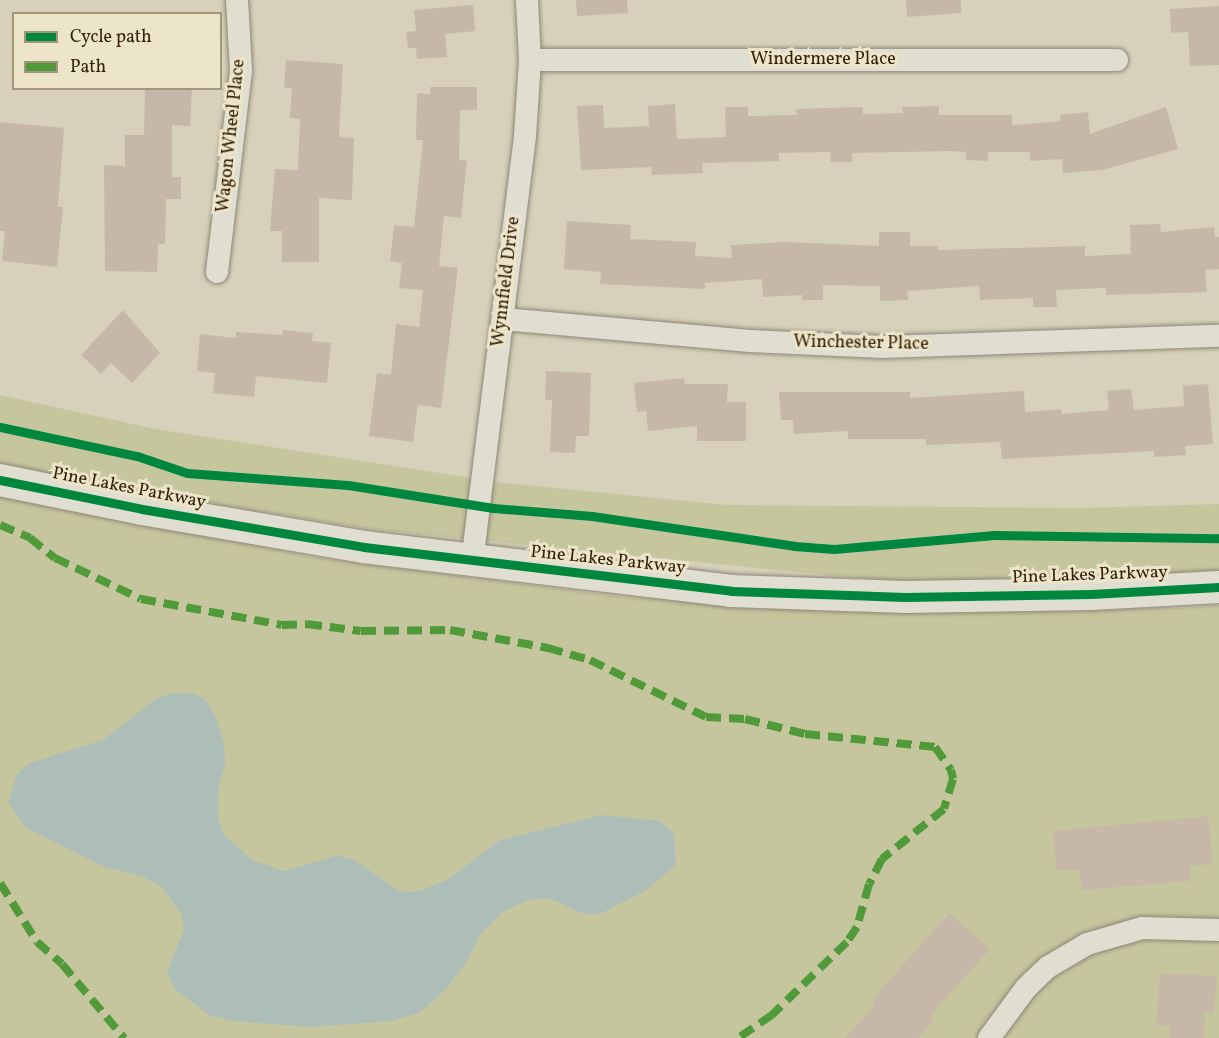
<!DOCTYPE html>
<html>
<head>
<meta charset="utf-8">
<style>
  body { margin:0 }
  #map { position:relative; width:1219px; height:1038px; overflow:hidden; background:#d7d1bb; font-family:Vollkorn,serif }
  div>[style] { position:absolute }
  .green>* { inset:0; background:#c6c69e }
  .water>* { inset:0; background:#adbeb8 }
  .building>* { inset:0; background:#c5b8a8 }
  .roads { filter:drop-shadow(0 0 2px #8d8778) drop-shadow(0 0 2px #8d8778) }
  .street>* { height:22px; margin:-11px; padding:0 11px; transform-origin:11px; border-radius:11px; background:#e0ddd1 }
  .secondary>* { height:32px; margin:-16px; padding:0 16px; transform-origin:16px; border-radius:16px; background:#e0ddd1 }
  .quiet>* { height:8px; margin-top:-4px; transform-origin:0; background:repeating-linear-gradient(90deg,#519a3a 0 15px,transparent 0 23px) }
  .cycleway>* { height:9px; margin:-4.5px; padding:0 4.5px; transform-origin:4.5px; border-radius:4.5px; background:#00873e }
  span { translate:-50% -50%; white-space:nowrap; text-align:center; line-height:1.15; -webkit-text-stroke:6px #ede5ca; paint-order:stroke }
  .street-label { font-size:18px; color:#332008 }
  .legend { position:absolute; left:12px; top:12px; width:210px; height:78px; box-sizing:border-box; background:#ede5ca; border:2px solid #a3967c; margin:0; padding:8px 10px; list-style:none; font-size:18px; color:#332008 }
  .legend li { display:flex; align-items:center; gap:12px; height:30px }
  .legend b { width:30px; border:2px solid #a3967c }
</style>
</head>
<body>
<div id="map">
  <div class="green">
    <div style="clip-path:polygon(0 395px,155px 429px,505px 483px,728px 505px,1081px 508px,1219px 504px,1219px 573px,1089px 582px,886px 581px,369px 529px,123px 489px,0 464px)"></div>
    <div style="clip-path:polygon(0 492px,311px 557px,622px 597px,835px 608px,1187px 608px,1219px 605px,1219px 1038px,0 1038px)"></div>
  </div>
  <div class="water">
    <div style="clip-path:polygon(173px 693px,192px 693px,205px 699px,216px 718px,224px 744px,225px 766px,218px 788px,218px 817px,224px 835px,252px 860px,284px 871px,339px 855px,356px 861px,399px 891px,415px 892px,446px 881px,500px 840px,602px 815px,660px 821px,674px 834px,676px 865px,646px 890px,600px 914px,584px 914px,549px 898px,528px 900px,503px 912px,480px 935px,466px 963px,445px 990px,420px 1012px,392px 1021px,310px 1027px,233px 1021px,209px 1015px,175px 989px,167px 972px,184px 930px,182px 915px,161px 886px,144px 877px,105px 867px,26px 828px,8px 802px,17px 774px,30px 763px,103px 740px,156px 699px)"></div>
  </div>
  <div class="building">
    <div style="clip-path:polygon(576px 0,627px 0,628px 13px,577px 16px)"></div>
    <div style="clip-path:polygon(906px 0,961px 0,961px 13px,907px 17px)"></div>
    <div style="clip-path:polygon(473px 5px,475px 31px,445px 34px,447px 57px,417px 59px,416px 48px,408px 48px,406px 32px,416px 31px,414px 10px)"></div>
    <div style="clip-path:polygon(1219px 6px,1219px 65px,1190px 66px,1188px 32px,1171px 33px,1170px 9px)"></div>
    <div style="clip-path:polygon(286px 60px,343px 64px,339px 137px,354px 138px,352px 200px,319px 198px,319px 262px,282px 262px,282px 231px,270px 231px,275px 169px,298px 170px,300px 119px,290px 118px,292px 88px,284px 88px)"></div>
    <div style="clip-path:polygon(430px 87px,477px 87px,477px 110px,460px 110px,459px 160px,467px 161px,461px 218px,444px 216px,439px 266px,458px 268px,441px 408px,418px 405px,413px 442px,369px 436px,377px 373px,391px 375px,396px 324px,419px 327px,423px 290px,399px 288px,402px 263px,390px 261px,394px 225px,414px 227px,423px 140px,416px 140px,417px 93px,430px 94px)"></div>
    <div style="clip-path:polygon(145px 88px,192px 88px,190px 126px,172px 125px,172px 177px,181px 177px,181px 199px,166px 199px,165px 244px,158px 244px,157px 272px,105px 271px,104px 165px,125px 166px,125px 135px,144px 135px)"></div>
    <div style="clip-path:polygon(675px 104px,677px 139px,726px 137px,725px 107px,748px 107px,748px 116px,797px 115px,796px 109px,863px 107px,863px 114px,903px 113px,902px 107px,939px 106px,939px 115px,1012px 115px,1012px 125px,1061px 121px,1060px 115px,1088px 112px,1090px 134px,1166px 107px,1178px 149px,1102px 170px,1063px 173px,1062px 159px,1030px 161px,1030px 152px,988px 152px,988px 161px,966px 160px,966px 152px,951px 151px,852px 153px,852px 162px,831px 162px,830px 152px,779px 153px,779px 161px,702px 163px,703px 173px,652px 175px,651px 167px,581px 170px,577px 106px,603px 105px,604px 128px,649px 126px,648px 106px)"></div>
    <div style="clip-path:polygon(0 122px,64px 128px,58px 207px,63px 207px,57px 267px,2px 261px,5px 231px,0 231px)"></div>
    <div style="clip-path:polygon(567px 221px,631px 225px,630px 239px,696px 242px,695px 256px,732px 258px,731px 245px,786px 242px,879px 246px,879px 232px,910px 232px,910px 246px,938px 246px,938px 250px,1085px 246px,1085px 256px,1131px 254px,1130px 225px,1160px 224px,1161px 232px,1214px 227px,1215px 237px,1219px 237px,1219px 269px,1205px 270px,1207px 292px,1106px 295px,1106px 288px,1056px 290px,1057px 307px,1033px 307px,1033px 298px,980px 300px,979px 286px,907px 291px,908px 300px,880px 301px,880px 286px,823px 285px,823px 300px,802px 300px,802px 295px,763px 297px,762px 279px,705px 283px,705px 289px,600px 284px,601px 272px,564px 269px)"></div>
    <div style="clip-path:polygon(123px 310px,160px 353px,132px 383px,111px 363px,101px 374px,81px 355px)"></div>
    <div style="clip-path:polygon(283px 330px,313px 333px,312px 341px,331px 343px,327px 383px,256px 376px,254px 397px,213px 393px,215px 373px,197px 371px,200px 334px,236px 338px,236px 332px,283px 335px)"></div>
    <div style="clip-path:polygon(546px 371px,591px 373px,589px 436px,576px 436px,575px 453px,550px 452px,552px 400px,545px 400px)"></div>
    <div style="clip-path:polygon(684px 378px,685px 384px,728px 384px,727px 402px,746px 402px,746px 441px,697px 441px,697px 426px,648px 431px,646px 411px,637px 412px,634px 383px)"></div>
    <div style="clip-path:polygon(1208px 384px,1213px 444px,1185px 446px,1186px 455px,1154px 457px,1154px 451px,1002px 459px,1000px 442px,926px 445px,926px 439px,848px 439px,848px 431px,794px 434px,793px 420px,781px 420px,779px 392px,910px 392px,910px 398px,1024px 391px,1025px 412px,1061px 409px,1062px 414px,1109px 410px,1107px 391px,1131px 389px,1134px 410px,1184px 406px,1183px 386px)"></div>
    <div style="clip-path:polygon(1208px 816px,1213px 864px,1189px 866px,1191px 881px,1082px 890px,1079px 869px,1057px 871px,1053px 831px)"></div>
    <div style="clip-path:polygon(949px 913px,990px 949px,929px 1017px,933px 1021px,918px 1038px,845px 1038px,875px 1005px,871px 1001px)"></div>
    <div style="clip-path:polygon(1160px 973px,1217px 976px,1214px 1012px,1205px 1012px,1204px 1038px,1169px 1038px,1170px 1026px,1156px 1025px)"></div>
  </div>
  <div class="roads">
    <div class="street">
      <div style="left:530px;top:60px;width:587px"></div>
      <div style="left:217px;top:272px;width:202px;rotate:-83.2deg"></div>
      <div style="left:241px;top:71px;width:71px;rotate:-93.2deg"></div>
      <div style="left:503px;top:319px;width:248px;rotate:5.1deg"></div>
      <div style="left:750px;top:341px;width:133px;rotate:2.6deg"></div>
      <div style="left:883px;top:347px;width:336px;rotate:-1.9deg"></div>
      <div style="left:472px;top:562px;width:429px;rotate:-82.9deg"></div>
      <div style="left:525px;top:136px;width:76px;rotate:-86.2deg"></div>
      <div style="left:530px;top:60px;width:60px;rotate:-92.9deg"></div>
      <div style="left:989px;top:1038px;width:62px;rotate:-53.5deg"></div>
      <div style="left:1026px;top:988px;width:30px;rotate:-44deg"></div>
      <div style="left:1048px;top:967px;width:45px;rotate:-30.5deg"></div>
      <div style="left:1087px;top:944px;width:57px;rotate:-16.2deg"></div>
      <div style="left:1142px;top:928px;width:77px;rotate:1.5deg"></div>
    </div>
    <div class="secondary">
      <div style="left:0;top:480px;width:145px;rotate:11.5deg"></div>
      <div style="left:142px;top:509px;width:225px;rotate:9.7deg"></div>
      <div style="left:364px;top:547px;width:370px;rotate:6.8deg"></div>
      <div style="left:731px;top:591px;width:174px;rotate:2deg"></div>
      <div style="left:905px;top:597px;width:186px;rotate:-0.9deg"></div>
      <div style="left:1091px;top:594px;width:128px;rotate:-3.1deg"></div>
    </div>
  </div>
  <div class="quiet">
    <div style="left:0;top:525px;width:33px;rotate:23deg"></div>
    <div style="left:30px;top:538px;width:32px;rotate:39deg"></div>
    <div style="left:55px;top:558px;width:95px;rotate:25.5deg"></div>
    <div style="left:141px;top:599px;width:143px;rotate:10.4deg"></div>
    <div style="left:282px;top:625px;width:25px;rotate:-2deg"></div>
    <div style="left:307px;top:624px;width:54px;rotate:7.4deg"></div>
    <div style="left:361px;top:631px;width:89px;rotate:-0.6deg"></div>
    <div style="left:450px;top:630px;width:100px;rotate:10.4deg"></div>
    <div style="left:548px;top:648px;width:44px;rotate:15.9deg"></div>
    <div style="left:590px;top:660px;width:129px;rotate:26.2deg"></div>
    <div style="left:706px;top:717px;width:39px;rotate:3deg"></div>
    <div style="left:745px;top:719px;width:62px;rotate:14deg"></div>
    <div style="left:805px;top:734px;width:131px;rotate:5.7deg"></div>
    <div style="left:935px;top:747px;width:28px;rotate:55deg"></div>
    <div style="left:951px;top:770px;width:9px;rotate:77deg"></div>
    <div style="left:953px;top:779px;width:31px;rotate:107deg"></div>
    <div style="left:944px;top:809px;width:80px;rotate:141.1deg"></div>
    <div style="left:882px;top:859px;width:28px;rotate:117deg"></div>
    <div style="left:869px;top:884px;width:45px;rotate:105.6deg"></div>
    <div style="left:857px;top:927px;width:18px;rotate:124deg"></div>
    <div style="left:847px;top:942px;width:105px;rotate:135.8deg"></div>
    <div style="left:772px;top:1015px;width:41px;rotate:145.9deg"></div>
    <div style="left:0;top:883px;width:70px;rotate:57.9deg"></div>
    <div style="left:37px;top:942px;width:33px;rotate:41deg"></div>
    <div style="left:62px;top:964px;width:97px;rotate:50deg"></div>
  </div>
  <div class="cycleway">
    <div style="left:0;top:427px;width:140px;rotate:12deg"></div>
    <div style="left:137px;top:456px;width:53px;rotate:18.8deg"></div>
    <div style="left:187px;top:473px;width:161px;rotate:4.3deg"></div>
    <div style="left:348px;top:485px;width:147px;rotate:9deg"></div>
    <div style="left:493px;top:508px;width:99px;rotate:4.6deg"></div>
    <div style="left:592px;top:516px;width:204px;rotate:8.4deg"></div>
    <div style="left:794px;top:546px;width:40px;rotate:4.3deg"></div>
    <div style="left:834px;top:549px;width:161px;rotate:-5deg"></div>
    <div style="left:994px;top:535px;width:225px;rotate:0.8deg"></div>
    <div style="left:0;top:480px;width:145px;rotate:11.5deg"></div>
    <div style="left:142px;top:509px;width:225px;rotate:9.7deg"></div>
    <div style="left:364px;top:547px;width:370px;rotate:6.8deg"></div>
    <div style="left:731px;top:591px;width:174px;rotate:2deg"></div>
    <div style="left:905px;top:597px;width:186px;rotate:-0.9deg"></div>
    <div style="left:1091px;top:594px;width:128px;rotate:-3.1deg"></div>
  </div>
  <div class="street-label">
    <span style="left:823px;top:60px">Windermere Place</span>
    <span style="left:232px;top:136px;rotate:-84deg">Wagon Wheel Place</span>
    <span style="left:507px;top:282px;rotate:-83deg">Wynnfield Drive</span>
    <span style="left:861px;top:344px;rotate:1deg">Winchester Place</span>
    <span style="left:129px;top:489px;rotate:11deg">Pine Lakes Parkway</span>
    <span style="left:608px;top:561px;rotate:6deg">Pine Lakes Parkway</span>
    <span style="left:1090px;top:576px;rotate:-2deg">Pine Lakes Parkway</span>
  </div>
  <ul class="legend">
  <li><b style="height:8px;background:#00873e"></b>Cycle path</li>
  <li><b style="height:8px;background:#519a3a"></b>Path</li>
  </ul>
</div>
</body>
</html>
